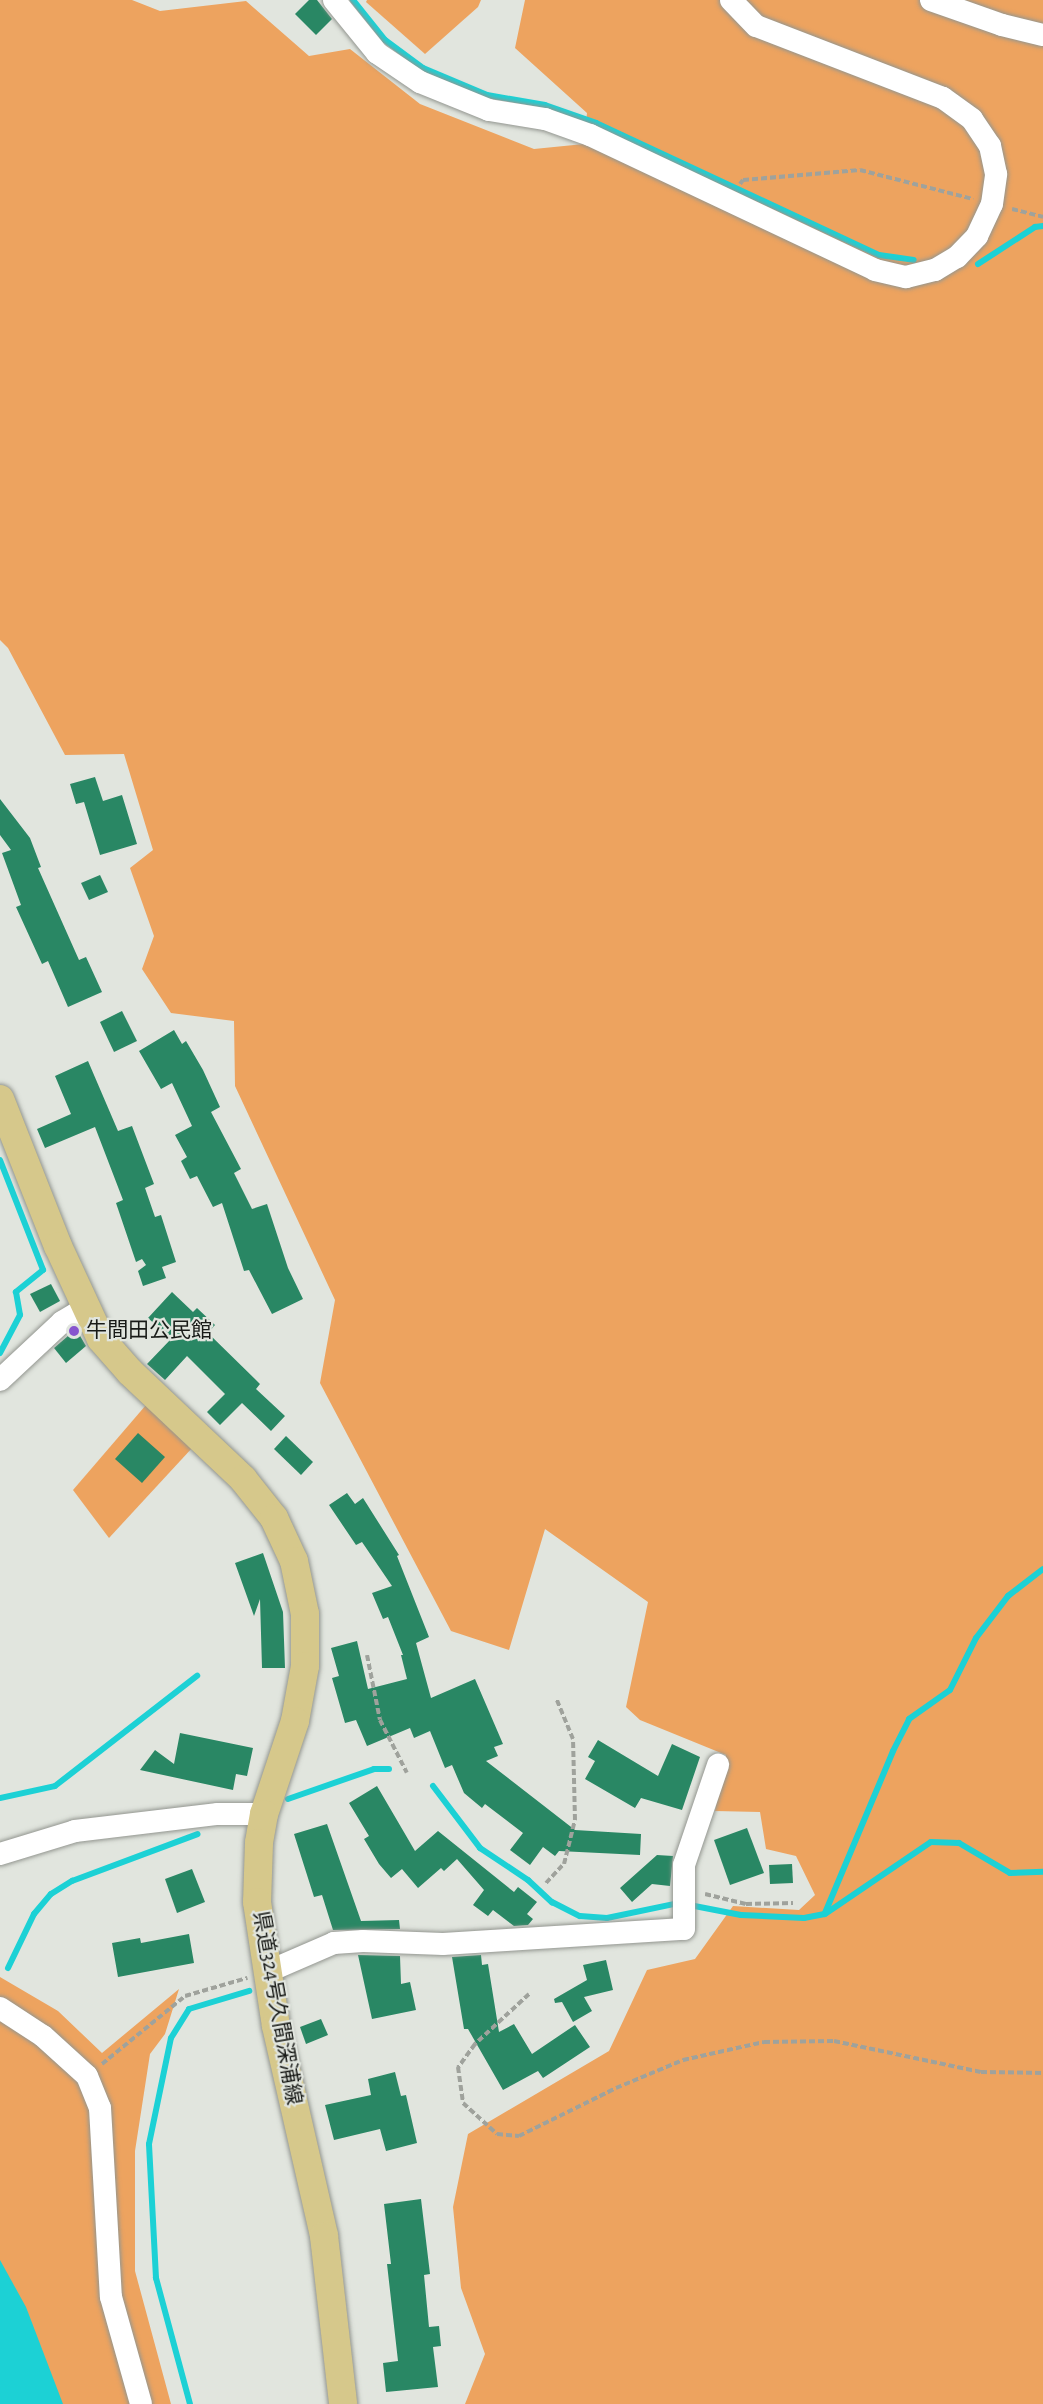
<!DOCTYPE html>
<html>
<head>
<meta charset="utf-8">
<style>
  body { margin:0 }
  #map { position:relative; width:1043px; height:2404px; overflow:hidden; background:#e1e5de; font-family:"Alegreya Sans","Noto Sans JP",sans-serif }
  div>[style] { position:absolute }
  .green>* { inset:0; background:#eda35f }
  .water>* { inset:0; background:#1cd1d5 }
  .stream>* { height:6px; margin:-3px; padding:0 3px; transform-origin:3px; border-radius:3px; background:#1cd1d5 }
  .building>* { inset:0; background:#298764 }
  .path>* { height:4px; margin-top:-2px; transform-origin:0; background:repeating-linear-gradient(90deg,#9fa29c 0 6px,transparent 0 9px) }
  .roads { filter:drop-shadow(0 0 2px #939690) drop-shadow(0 0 2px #939690) }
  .minor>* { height:22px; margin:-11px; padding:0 11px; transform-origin:11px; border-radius:11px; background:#fff }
  .major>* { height:28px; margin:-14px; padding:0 14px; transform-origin:14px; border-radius:14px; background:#d6c88b }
  .dots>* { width:16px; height:16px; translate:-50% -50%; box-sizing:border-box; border:3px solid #e1e5de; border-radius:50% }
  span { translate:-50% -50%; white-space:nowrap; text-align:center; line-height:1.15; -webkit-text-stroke:4.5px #e1e5de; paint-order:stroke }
  .poi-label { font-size:21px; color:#181a17 }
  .left { translate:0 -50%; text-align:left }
  .street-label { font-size:21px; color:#181a17 }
</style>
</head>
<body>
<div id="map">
  <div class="green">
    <div style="clip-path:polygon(0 0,132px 0,160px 11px,246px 1px,309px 56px,350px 49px,420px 104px,534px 149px,584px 144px,587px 113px,515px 48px,525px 0,1043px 0,1043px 2404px,465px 2404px,485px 2354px,461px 2288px,453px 2207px,468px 2134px,609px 2051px,647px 1970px,695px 1959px,733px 1906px,799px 1910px,815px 1895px,796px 1856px,766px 1849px,760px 1812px,715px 1811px,726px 1755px,640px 1720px,626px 1707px,648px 1602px,545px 1529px,509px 1650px,451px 1631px,320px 1383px,335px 1300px,235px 1086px,234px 1021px,171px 1013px,142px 969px,154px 936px,130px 868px,153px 850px,124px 754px,65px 755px,8px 648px,0 640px)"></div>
    <div style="clip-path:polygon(367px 0,481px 0,478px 7px,425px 54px,366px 2px)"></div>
    <div style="clip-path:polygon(146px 1405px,193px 1447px,109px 1538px,73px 1490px)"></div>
    <div style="clip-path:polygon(0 1977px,58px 2011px,102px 2053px,179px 1989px,165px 2034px,150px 2054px,135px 2151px,135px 2271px,171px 2404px,49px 2404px,0 2315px)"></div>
  </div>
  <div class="water">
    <div style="clip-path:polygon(0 2260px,26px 2307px,63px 2404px,0 2404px)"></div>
  </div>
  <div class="stream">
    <div style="left:353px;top:0;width:51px;rotate:51.3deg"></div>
    <div style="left:385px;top:40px;width:47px;rotate:36.4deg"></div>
    <div style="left:423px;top:68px;width:69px;rotate:22.9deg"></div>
    <div style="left:487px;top:95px;width:59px;rotate:9.8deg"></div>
    <div style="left:545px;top:105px;width:54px;rotate:19.4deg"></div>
    <div style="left:596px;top:123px;width:312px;rotate:25deg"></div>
    <div style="left:879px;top:255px;width:35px;rotate:8deg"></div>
    <div style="left:978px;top:264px;width:68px;rotate:-33deg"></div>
    <div style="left:1035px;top:227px;width:8px;rotate:-7deg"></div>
    <div style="left:0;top:1160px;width:118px;rotate:68.6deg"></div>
    <div style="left:43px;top:1270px;width:35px;rotate:141deg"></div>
    <div style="left:16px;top:1292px;width:23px;rotate:80deg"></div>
    <div style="left:20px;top:1315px;width:43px;rotate:117.8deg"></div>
    <div style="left:433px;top:1786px;width:78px;rotate:52.8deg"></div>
    <div style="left:480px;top:1848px;width:58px;rotate:33.7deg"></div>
    <div style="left:528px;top:1880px;width:33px;rotate:43deg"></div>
    <div style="left:552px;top:1902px;width:31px;rotate:27deg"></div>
    <div style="left:580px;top:1916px;width:27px;rotate:4deg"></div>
    <div style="left:607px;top:1918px;width:74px;rotate:-11.8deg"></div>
    <div style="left:679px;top:1903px;width:63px;rotate:11deg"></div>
    <div style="left:741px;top:1915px;width:63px;rotate:2.7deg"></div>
    <div style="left:804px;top:1918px;width:21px;rotate:-11deg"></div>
    <div style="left:825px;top:1914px;width:128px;rotate:-34.2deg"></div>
    <div style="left:931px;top:1842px;width:28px;rotate:2deg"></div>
    <div style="left:959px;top:1843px;width:59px;rotate:30.5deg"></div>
    <div style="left:1010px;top:1873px;width:33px;rotate:-2deg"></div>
    <div style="left:0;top:1798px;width:56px;rotate:-12.3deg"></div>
    <div style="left:55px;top:1786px;width:180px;rotate:-37.8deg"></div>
    <div style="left:288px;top:1799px;width:91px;rotate:-19.2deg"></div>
    <div style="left:374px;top:1769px;width:15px"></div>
    <div style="left:825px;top:1913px;width:176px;rotate:-67.2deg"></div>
    <div style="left:893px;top:1751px;width:36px;rotate:-63deg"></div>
    <div style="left:909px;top:1719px;width:50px;rotate:-35.3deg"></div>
    <div style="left:950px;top:1690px;width:58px;rotate:-63.4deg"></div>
    <div style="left:976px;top:1638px;width:53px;rotate:-52.7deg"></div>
    <div style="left:1008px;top:1596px;width:44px;rotate:-37.6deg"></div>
    <div style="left:8px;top:1968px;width:60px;rotate:-64.3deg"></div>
    <div style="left:34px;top:1914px;width:26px;rotate:-50deg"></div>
    <div style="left:51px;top:1894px;width:25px;rotate:-32deg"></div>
    <div style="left:72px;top:1881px;width:134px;rotate:-20.5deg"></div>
    <div style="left:190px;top:2404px;width:131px;rotate:-105.1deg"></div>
    <div style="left:156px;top:2278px;width:134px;rotate:-93deg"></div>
    <div style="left:149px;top:2144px;width:108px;rotate:-78.3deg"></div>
    <div style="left:171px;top:2038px;width:34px;rotate:-58deg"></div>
    <div style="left:189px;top:2009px;width:63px;rotate:-16.7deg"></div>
  </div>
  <div class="building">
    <div style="clip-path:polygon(309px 0,317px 0,332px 19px,316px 35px,295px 14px)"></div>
    <div style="clip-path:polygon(95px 777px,103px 801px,122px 795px,137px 844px,100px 855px,84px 802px,76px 804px,70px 784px)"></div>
    <div style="clip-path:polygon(0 799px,30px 838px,41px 867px,38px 868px,79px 960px,86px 957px,102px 992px,68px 1007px,48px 961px,42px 964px,16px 907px,21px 905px,2px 853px,11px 850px,0 835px)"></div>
    <div style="clip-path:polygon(100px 875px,108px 892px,89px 900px,81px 883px)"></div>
    <div style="clip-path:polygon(122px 1011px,137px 1041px,114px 1052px,100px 1022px)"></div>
    <div style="clip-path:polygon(174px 1030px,182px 1044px,186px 1041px,203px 1070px,220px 1107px,211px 1112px,241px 1169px,234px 1173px,252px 1209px,267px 1204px,288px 1268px,303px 1299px,272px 1314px,249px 1270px,244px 1271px,222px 1203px,213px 1207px,197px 1176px,190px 1179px,181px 1161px,187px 1157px,175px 1135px,192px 1126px,172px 1083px,161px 1089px,139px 1051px)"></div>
    <div style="clip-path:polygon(88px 1061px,118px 1131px,132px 1126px,154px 1184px,145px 1188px,155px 1217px,161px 1215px,176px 1262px,162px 1267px,166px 1278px,143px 1286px,138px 1271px,146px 1265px,142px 1259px,136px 1262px,116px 1203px,123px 1200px,95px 1127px,45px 1148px,37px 1129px,71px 1114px,55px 1076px)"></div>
    <div style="clip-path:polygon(51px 1284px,60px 1301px,40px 1312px,30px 1294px)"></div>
    <div style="clip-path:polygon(172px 1292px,193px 1312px,197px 1308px,215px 1325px,208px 1333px,260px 1384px,256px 1389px,285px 1416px,271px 1431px,242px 1403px,220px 1425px,207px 1412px,225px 1394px,187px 1356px,165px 1380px,147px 1364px,171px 1339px,148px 1318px)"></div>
    <div style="clip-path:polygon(76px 1329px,86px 1346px,66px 1363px,54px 1348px)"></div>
    <div style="clip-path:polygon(138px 1433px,165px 1457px,142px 1483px,115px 1459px)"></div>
    <div style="clip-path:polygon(286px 1436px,313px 1462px,301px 1475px,274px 1449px)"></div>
    <div style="clip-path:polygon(347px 1493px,355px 1504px,363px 1498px,399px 1555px,397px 1556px,429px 1637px,416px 1643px,431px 1698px,475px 1679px,503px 1744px,494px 1747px,498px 1756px,486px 1761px,575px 1830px,641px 1834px,640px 1855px,559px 1851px,555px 1856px,543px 1847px,530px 1865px,510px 1850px,523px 1833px,485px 1804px,482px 1808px,464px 1793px,452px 1765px,445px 1768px,430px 1731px,414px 1738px,410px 1728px,367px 1746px,356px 1720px,345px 1723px,332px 1678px,339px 1676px,331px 1648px,357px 1641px,368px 1689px,407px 1679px,401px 1655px,403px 1655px,388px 1617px,383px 1619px,372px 1593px,392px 1586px,362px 1542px,356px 1545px,329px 1505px)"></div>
    <div style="clip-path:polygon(263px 1553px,283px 1612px,285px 1668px,262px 1668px,260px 1599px,254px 1616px,235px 1563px)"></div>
    <div style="clip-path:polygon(180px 1733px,253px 1748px,247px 1776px,236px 1774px,233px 1790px,140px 1770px,155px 1750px,174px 1764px)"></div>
    <div style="clip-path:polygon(598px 1740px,658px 1776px,672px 1744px,700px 1757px,682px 1810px,641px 1798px,635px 1808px,585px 1779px,595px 1761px,588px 1757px)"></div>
    <div style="clip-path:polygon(377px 1786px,415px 1851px,438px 1831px,514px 1892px,518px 1887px,537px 1902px,527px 1914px,533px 1919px,528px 1925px,514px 1926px,493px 1910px,488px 1916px,473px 1905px,484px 1890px,457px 1859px,444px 1871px,441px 1868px,418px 1888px,402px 1869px,391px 1878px,379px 1864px,364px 1839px,369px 1836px,349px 1803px)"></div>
    <div style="clip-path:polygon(327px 1824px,361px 1921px,399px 1920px,400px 1929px,333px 1930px,322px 1895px,314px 1897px,294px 1834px)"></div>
    <div style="clip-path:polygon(747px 1828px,764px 1873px,730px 1885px,714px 1840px)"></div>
    <div style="clip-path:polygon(657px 1855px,673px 1856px,670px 1886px,652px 1884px,632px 1902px,620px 1888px)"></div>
    <div style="clip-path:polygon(792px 1864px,793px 1883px,770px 1884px,769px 1865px)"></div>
    <div style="clip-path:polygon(192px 1869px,205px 1902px,177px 1913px,165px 1879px)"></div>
    <div style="clip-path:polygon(189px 1934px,194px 1963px,118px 1977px,112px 1943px,140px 1938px,141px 1943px)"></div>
    <div style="clip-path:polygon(358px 1955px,400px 1956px,401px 1984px,410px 1982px,416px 2010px,372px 2019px)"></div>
    <div style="clip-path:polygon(481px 1955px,482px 1965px,488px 1964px,499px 2032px,514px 2024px,532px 2054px,575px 2025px,590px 2047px,543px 2078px,538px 2071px,503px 2090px,468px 2029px,464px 2029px,452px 1957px)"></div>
    <div style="clip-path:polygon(606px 1960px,613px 1990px,584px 1997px,592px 2011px,573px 2022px,562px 2002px,555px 2003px,554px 1999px,587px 1980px,583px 1965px)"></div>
    <div style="clip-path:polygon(321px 2019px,328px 2035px,306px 2044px,300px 2027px)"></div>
    <div style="clip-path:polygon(395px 2072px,401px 2096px,406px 2095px,417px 2143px,386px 2151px,380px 2129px,334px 2140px,325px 2105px,371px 2095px,368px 2079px)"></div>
    <div style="clip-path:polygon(421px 2199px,430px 2274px,424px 2275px,429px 2327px,439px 2326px,441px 2346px,433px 2347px,438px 2387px,386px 2392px,383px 2363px,398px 2361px,387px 2264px,391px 2264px,384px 2204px)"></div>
  </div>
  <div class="path">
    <div style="left:740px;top:184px;width:5px;rotate:-53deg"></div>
    <div style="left:743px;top:180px;width:117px;rotate:-4.9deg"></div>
    <div style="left:860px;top:170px;width:117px;rotate:14.4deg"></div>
    <div style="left:1012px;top:209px;width:32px;rotate:14deg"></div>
    <div style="left:367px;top:1655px;width:66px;rotate:78.7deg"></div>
    <div style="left:380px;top:1720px;width:59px;rotate:63deg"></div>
    <div style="left:546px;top:1883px;width:26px;rotate:-47deg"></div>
    <div style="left:564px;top:1864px;width:45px;rotate:-76deg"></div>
    <div style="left:575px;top:1820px;width:81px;rotate:-91.4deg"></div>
    <div style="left:573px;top:1739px;width:44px;rotate:-112.5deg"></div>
    <div style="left:705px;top:1894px;width:42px;rotate:13.7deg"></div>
    <div style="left:746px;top:1904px;width:47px;rotate:-1.2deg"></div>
    <div style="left:529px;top:1994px;width:74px;rotate:137.2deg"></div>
    <div style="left:475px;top:2044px;width:29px;rotate:126deg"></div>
    <div style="left:458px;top:2067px;width:36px;rotate:82deg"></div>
    <div style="left:463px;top:2103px;width:46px;rotate:42.4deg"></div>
    <div style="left:497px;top:2134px;width:22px;rotate:5deg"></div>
    <div style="left:519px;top:2136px;width:108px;rotate:-26.3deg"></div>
    <div style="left:616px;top:2088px;width:73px;rotate:-22.7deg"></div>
    <div style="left:683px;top:2060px;width:83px;rotate:-12.5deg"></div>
    <div style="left:764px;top:2042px;width:70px;rotate:-0.8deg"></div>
    <div style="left:834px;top:2041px;width:150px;rotate:11.9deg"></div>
    <div style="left:981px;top:2072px;width:62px;rotate:0.9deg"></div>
    <div style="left:102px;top:2064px;width:107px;rotate:-39.3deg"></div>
    <div style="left:185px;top:1996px;width:65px;rotate:-16.2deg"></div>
  </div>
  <div class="roads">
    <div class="minor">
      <div style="left:334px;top:0;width:68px;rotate:50.9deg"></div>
      <div style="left:377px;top:53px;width:52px;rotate:34deg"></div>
      <div style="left:420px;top:82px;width:74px;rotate:22.1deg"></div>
      <div style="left:489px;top:110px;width:57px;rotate:9.1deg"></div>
      <div style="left:545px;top:119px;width:48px;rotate:19.6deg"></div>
      <div style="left:590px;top:135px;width:315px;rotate:25.3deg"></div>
      <div style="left:875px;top:270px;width:32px;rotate:13deg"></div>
      <div style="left:906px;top:277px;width:30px;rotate:-14deg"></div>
      <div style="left:935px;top:270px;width:26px;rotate:-31deg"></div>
      <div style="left:957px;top:257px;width:29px;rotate:-46deg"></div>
      <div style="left:977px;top:236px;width:35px;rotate:-65deg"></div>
      <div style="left:992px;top:204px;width:30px;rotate:-82deg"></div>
      <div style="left:996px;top:174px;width:29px;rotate:-102deg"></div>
      <div style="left:990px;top:146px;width:32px;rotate:-124deg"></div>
      <div style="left:972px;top:119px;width:36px;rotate:-144deg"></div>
      <div style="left:943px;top:98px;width:200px;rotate:-158.9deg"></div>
      <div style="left:756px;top:26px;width:36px;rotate:-134deg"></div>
      <div style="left:931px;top:0;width:75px;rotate:19.4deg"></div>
      <div style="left:1002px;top:25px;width:42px;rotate:13.7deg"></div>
      <div style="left:0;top:1380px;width:85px;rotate:-43.1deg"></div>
      <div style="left:62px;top:1322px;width:27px;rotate:-31deg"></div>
      <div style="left:0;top:1854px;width:78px;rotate:-17deg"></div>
      <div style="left:75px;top:1831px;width:144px;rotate:-6.8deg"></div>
      <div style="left:218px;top:1814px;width:46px"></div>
      <div style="left:267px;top:1972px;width:73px;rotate:-23.4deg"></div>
      <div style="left:334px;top:1943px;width:29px;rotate:-4deg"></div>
      <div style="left:363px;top:1941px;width:80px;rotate:2.1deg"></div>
      <div style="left:443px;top:1944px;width:241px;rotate:-3.6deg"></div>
      <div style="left:684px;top:1929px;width:64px;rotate:-90deg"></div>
      <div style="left:684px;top:1865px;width:106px;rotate:-71.2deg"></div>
      <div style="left:0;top:2008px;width:51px;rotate:33.1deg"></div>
      <div style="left:43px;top:2036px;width:59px;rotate:42.3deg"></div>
      <div style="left:87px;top:2076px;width:35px;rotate:68deg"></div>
      <div style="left:100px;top:2108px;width:189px;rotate:86.7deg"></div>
      <div style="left:111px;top:2297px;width:111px;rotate:74.3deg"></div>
    </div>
    <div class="major">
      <div style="left:0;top:1099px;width:158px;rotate:68.5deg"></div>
      <div style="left:58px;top:1246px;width:102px;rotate:65.2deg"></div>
      <div style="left:101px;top:1339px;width:44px;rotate:48.7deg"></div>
      <div style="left:130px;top:1372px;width:156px;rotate:43.4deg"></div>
      <div style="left:243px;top:1479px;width:50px;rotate:51.5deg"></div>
      <div style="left:274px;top:1518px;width:47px;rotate:65.1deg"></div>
      <div style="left:294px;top:1561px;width:54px;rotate:78.3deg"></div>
      <div style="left:305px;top:1614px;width:52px;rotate:90deg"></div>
      <div style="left:305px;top:1666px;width:56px;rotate:100.3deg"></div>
      <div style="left:295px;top:1721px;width:98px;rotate:108.4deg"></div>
      <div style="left:264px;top:1814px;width:29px;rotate:100deg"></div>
      <div style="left:259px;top:1843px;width:59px;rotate:91.9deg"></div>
      <div style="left:257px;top:1902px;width:125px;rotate:81.3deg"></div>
      <div style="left:276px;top:2026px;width:215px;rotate:77.1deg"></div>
      <div style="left:324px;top:2236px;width:169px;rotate:83.5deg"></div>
    </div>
  </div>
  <div class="dots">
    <div style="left:74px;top:1331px;background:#8755ce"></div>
  </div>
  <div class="poi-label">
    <span class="left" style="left:86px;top:1331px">牛間田公民館</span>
  </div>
  <div class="street-label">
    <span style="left:277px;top:2008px;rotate:80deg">県道324号久間深浦線</span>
  </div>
</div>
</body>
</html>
